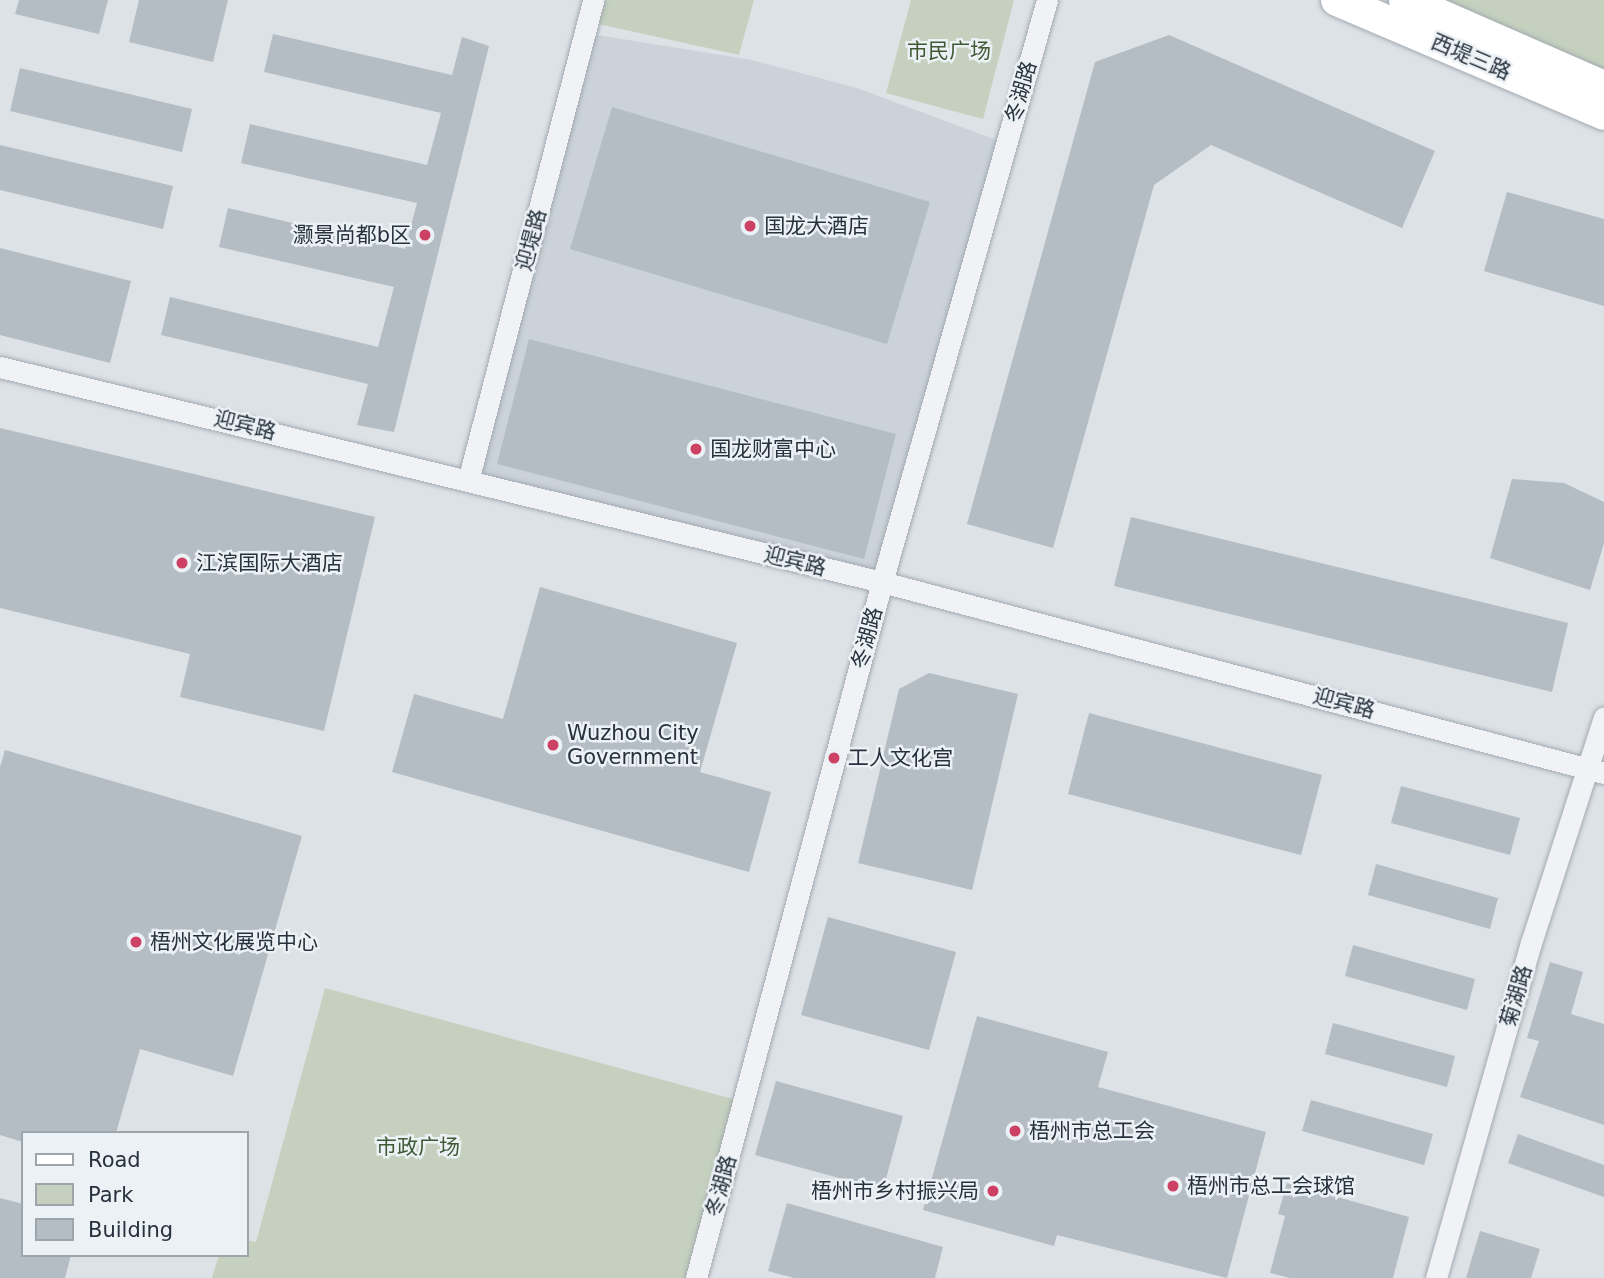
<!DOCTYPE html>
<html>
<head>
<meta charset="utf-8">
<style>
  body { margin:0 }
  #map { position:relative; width:1604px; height:1278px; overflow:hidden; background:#dde2e7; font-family:"DejaVu Sans","Noto Sans SC",sans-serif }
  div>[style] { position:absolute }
  .built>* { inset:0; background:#cbd2d9 }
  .green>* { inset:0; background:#c5d1be }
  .building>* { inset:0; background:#b4bcc4 }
  .roads { filter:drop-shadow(0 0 2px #a3aab1) drop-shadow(0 0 2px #a3aab1) }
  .street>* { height:21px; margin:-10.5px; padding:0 10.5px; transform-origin:10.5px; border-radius:10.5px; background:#f0f2f5 }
  .primary>* { height:32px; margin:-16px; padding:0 16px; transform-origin:16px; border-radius:16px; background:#fff }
  .dots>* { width:19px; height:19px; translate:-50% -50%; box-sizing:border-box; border:4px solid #ecf1f5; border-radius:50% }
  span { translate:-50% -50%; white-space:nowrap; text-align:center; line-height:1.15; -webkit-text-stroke:5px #ecf1f5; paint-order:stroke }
  .park-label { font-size:21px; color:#3f5934 }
  .street-label { font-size:21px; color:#27323e }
  .poi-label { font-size:21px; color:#27323e }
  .left { translate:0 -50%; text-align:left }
  .right { translate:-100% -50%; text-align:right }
  .legend { position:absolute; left:21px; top:1131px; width:228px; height:126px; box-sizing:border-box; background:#ecf1f5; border:2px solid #9da5ac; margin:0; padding:9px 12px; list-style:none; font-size:21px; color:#27323e }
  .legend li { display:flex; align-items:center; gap:14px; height:35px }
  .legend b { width:35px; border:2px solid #9da5ac }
</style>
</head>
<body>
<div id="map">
  <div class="built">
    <div style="clip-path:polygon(585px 33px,752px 60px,857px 88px,1007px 144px,882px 582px,468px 481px)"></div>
  </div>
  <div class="green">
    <div style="clip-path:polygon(601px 0,754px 0,739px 55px,594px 23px)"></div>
    <div style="clip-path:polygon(911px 0,1014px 0,983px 119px,886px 93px)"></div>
    <div style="clip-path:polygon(1405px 0,1604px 0,1604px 87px)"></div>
    <div style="clip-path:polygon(325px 988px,744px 1102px,696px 1278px,212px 1278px,219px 1255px,247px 1255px,247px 1240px,256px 1242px)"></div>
  </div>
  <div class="building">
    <div style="clip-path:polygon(19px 0,108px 0,99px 34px,15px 14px)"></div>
    <div style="clip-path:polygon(139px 0,228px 0,213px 62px,129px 42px)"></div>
    <div style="clip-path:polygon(273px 34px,452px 75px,462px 37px,489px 46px,394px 432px,357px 425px,368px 384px,161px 335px,170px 297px,378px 347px,394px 287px,219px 247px,228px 208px,405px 249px,417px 203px,241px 163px,250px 124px,427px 165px,441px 113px,264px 72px)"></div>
    <div style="clip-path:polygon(1169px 35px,1435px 151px,1402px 228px,1211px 145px,1154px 185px,1053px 548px,967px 524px,1095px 62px)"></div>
    <div style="clip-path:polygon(20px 68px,192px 109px,182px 152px,10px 111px)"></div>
    <div style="clip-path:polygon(612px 107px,930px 202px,887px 344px,570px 249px)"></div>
    <div style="clip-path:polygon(0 145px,173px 186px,163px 229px,0 190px)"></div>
    <div style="clip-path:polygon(1507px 192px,1604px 219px,1604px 306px,1484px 271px)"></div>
    <div style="clip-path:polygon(0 248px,131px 281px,110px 363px,0 335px)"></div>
    <div style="clip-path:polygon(529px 339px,896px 434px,864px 559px,497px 464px)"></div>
    <div style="clip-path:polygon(0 428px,375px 517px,324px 731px,180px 697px,190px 654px,0 608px)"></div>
    <div style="clip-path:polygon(1512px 479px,1564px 483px,1604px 502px,1604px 543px,1590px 590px,1490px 558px)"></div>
    <div style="clip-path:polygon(1131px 517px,1568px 623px,1552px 692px,1114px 586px)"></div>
    <div style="clip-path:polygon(540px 587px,737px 643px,700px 772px,771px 792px,749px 872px,392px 772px,414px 694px,503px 719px)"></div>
    <div style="clip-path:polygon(929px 673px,1018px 694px,972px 890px,858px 863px,899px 689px)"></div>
    <div style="clip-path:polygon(1089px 713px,1322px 775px,1301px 855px,1068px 794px)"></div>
    <div style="clip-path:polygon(5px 750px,302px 836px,233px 1076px,140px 1049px,116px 1133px,23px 1133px,23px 1142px,0 1135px,0 767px)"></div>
    <div style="clip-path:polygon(1401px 786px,1520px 818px,1510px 855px,1391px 823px)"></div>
    <div style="clip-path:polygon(1376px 864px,1498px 898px,1490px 929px,1368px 895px)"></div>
    <div style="clip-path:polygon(828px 917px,956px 952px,929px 1050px,801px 1015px)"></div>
    <div style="clip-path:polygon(1353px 945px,1475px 979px,1467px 1010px,1345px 976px)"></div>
    <div style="clip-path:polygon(1550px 962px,1583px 972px,1571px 1014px,1604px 1024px,1604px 1125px,1520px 1097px,1539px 1041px,1527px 1038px)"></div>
    <div style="clip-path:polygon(977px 1016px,1108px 1052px,1098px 1087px,1266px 1132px,1227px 1278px,1057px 1235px,1054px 1246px,923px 1210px)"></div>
    <div style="clip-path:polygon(1333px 1023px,1455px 1056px,1447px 1087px,1325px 1054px)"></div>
    <div style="clip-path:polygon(776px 1081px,903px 1116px,883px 1190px,755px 1155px)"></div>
    <div style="clip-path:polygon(1311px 1100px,1433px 1134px,1424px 1165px,1302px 1131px)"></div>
    <div style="clip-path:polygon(1518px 1134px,1604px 1165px,1604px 1197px,1508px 1163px)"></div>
    <div style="clip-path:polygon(1287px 1183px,1409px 1217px,1393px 1278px,1290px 1278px,1270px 1273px,1285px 1216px,1278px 1214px)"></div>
    <div style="clip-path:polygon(0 1198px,23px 1204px,23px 1255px,71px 1255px,65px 1278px,0 1278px)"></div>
    <div style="clip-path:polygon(787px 1203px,943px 1247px,935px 1278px,794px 1278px,768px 1271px)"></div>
    <div style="clip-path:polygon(1480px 1231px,1540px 1249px,1531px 1278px,1466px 1278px)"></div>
  </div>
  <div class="roads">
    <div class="street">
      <div style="left:0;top:367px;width:908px;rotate:13.7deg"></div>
      <div style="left:882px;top:582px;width:747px;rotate:14.82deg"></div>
      <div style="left:468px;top:481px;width:497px;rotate:-75.4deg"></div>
      <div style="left:696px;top:1278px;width:720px;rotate:-75.04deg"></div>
      <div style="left:882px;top:582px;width:605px;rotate:-74.17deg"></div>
      <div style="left:1436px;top:1278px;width:348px;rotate:-74.2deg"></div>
      <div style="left:1531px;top:943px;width:237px;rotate:-72.1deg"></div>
    </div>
    <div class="primary">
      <div style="left:1337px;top:0;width:290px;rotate:23.1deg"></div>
      <div style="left:1405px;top:0;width:217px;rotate:23.6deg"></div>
    </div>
  </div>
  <div class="dots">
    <div style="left:750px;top:226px;background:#cd4165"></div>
    <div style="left:425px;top:235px;background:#cd4165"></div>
    <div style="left:696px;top:449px;background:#cd4165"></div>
    <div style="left:182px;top:563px;background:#cd4165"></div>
    <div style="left:553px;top:745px;background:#cd4165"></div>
    <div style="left:834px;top:758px;background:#cd4165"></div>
    <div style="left:136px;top:942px;background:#cd4165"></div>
    <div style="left:1015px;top:1131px;background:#cd4165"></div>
    <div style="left:1173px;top:1186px;background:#cd4165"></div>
    <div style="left:993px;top:1191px;background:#cd4165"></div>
  </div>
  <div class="park-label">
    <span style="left:949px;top:51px">市民广场</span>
    <span style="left:418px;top:1147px">市政广场</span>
  </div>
  <div class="street-label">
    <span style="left:1471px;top:57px;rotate:23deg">西堤三路</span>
    <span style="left:1021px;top:92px;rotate:-74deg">冬湖路</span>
    <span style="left:531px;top:240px;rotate:-75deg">迎堤路</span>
    <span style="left:245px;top:425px;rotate:14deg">迎宾路</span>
    <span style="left:795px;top:561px;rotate:14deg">迎宾路</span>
    <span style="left:867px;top:638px;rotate:-75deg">冬湖路</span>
    <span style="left:1344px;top:703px;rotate:15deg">迎宾路</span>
    <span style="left:1516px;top:996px;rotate:-74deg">菊湖路</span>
    <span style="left:721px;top:1186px;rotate:-75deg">冬湖路</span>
  </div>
  <div class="poi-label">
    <span class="left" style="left:764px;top:226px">国龙大酒店</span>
    <span class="right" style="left:411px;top:235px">灏景尚都b区</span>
    <span class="left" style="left:710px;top:449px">国龙财富中心</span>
    <span class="left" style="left:196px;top:563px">江滨国际大酒店</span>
    <span class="left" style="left:567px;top:745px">Wuzhou City<br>Government</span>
    <span class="left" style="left:848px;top:758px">工人文化宫</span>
    <span class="left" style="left:150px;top:942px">梧州文化展览中心</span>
    <span class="left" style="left:1029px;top:1131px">梧州市总工会</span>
    <span class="left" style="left:1187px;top:1186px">梧州市总工会球馆</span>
    <span class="right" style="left:979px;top:1191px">梧州市乡村振兴局</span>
  </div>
  <ul class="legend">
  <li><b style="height:9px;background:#fff"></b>Road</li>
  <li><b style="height:19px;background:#c5d1be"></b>Park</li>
  <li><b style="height:19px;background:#b4bcc4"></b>Building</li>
  </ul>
</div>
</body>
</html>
